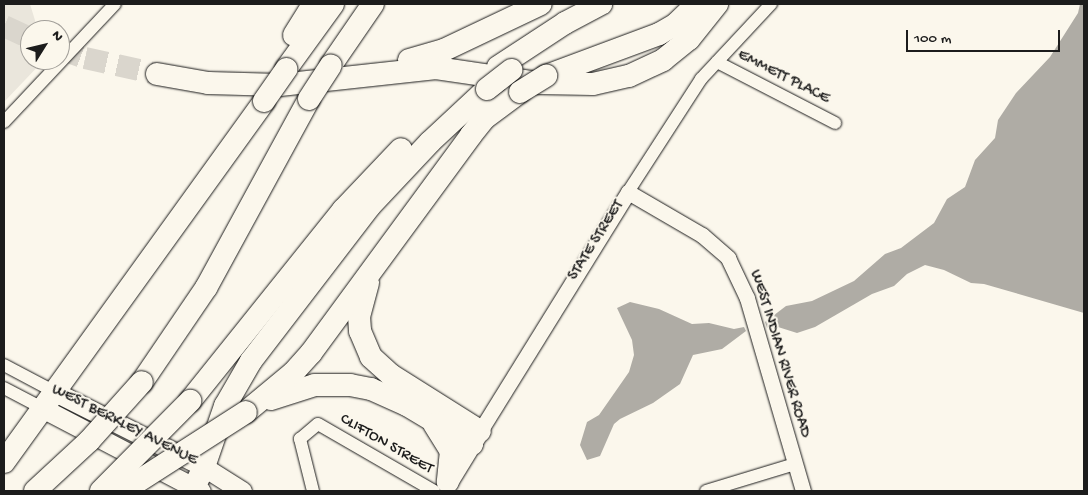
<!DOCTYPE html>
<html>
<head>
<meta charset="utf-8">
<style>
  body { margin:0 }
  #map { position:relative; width:1088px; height:495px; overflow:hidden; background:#fbf7ec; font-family:"Gochi Hand",sans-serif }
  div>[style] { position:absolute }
  .built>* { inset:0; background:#eae6dc }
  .water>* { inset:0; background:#afaca5 }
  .motorway-tunnel>* { height:22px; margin-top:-11px; transform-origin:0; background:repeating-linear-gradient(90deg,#dad6cd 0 22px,transparent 0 33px) }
  .roads { filter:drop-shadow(0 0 1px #1c1c1c) drop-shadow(0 0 1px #1c1c1c) }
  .minor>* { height:12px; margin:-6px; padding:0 6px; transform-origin:6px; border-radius:6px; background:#fbf7ec }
  .tertiary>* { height:15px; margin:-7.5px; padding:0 7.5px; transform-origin:7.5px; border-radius:7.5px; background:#fbf7ec }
  .primary>* { height:19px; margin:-9.5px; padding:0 9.5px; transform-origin:9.5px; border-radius:9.5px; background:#fbf7ec }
  .motorway>* { height:22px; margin:-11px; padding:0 11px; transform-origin:11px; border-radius:11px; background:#fbf7ec }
  .bridges { filter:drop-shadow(0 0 1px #1c1c1c) drop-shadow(0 0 1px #1c1c1c) }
  .motorway-bridge>* { height:22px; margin:-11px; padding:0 11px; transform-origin:11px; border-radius:11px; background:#fbf7ec }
  span { translate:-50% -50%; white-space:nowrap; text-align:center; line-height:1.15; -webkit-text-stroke:4px #fbf7ec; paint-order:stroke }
  .street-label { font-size:16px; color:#1c1c1c }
  .frame { position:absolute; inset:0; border:5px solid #1c1c1c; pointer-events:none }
  .north { position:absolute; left:20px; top:20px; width:50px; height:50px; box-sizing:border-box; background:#fbf7ec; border:1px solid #a29f99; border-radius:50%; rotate:54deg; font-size:14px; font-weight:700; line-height:20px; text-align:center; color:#1c1c1c }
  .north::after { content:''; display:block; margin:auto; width:18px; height:22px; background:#1c1c1c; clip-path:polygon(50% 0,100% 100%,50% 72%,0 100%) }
  .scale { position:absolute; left:906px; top:30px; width:154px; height:22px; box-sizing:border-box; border:2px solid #1c1c1c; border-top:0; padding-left:6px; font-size:15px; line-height:18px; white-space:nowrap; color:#1c1c1c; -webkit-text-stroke:4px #fbf7ec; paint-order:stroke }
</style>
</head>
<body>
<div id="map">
  <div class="built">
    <div style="clip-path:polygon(4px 4px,30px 4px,38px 30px,30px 30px,30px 60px,44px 60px,4px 102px)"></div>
  </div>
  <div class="water">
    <div style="clip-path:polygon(1080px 4px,1084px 4px,1084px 313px,984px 284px,971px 283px,944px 270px,925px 265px,907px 274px,894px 286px,872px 294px,815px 327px,797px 333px,778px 327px,767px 328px,765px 322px,786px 306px,812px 301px,854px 281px,885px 254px,901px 248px,934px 223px,947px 199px,965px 187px,975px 160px,995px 138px,998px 120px,1016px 93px,1050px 57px,1078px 13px)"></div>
    <div style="clip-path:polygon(630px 302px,659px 309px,692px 324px,709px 323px,734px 329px,744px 327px,746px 331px,722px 349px,693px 355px,680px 384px,653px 403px,620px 419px,614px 424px,600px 456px,587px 460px,580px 445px,587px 422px,599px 415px,629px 372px,634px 355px,632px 340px,617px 308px)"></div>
  </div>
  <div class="motorway-tunnel">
    <div style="left:4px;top:26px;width:29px;rotate:25deg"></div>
    <div style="left:60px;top:49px;width:27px;rotate:20deg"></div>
    <div style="left:85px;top:58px;width:74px;rotate:12.5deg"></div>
  </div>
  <div class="roads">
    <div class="minor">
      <div style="left:717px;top:62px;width:133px;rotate:27.3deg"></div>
      <div style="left:4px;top:122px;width:162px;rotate:-46.8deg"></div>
      <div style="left:628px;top:192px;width:135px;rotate:-57.1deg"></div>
      <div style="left:701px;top:79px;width:103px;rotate:-47deg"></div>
      <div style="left:4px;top:365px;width:58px;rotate:27.9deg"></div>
      <div style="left:4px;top:388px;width:45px;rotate:27.7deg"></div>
      <div style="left:313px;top:491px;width:54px;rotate:-104deg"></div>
      <div style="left:300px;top:439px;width:23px;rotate:-40deg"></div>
      <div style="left:318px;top:424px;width:134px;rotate:30deg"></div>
      <div style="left:706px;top:491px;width:93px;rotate:-16.9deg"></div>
    </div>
    <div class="tertiary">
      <div style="left:480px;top:431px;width:281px;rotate:-58.2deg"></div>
      <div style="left:628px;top:192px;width:86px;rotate:30.2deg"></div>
      <div style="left:702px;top:235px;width:35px;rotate:41deg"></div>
      <div style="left:728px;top:258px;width:44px;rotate:64.6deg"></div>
      <div style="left:747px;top:298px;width:201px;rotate:73.8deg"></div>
    </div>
    <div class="primary">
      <div style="left:55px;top:392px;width:167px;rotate:26.7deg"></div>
      <div style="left:204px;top:467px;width:45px;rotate:32.3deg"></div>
      <div style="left:44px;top:409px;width:177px;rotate:27.6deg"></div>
      <div style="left:448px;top:482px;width:57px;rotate:-58.5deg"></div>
    </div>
    <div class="motorway">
      <div style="left:294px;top:35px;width:36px;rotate:-58deg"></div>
      <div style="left:409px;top:60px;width:36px;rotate:-16deg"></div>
      <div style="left:444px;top:50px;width:107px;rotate:-25.4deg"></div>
      <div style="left:331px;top:65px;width:74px;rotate:-55.5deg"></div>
      <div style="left:498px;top:67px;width:80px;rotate:-33.3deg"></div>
      <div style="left:565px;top:23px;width:41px;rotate:-27.8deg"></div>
      <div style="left:286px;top:69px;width:80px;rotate:-54.1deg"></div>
      <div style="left:157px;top:74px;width:52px;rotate:10deg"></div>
      <div style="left:208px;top:83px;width:72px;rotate:1.6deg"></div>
      <div style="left:280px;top:85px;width:157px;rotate:-6.2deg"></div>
      <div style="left:436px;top:68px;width:104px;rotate:8.3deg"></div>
      <div style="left:539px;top:83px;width:54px;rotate:1.1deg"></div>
      <div style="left:593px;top:84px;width:37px;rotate:-13deg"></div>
      <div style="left:629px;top:76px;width:38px;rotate:-25deg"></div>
      <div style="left:663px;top:60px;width:33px;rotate:-39deg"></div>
      <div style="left:689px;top:39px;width:45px;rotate:-51.3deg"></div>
      <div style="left:546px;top:76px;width:121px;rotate:-20.4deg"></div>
      <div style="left:659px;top:34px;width:20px;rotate:-30deg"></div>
      <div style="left:676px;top:24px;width:29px;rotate:-44deg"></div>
      <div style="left:368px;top:283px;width:34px;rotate:105deg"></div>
      <div style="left:359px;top:316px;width:15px;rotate:86deg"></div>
      <div style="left:360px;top:331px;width:28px;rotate:67deg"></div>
      <div style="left:371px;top:357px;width:27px;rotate:42deg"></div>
      <div style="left:391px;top:375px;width:105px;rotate:32.2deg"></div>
      <div style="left:142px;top:382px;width:114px;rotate:-55.8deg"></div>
      <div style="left:206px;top:288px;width:215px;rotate:-61.4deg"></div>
      <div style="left:271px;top:399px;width:46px;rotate:-17.7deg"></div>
      <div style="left:315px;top:385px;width:35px"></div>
      <div style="left:350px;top:385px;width:21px;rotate:11deg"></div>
      <div style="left:371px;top:389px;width:39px;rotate:24deg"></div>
      <div style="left:407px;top:405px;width:76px;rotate:31deg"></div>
      <div style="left:190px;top:401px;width:245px;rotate:-51.3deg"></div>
      <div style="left:343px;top:210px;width:84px;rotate:-46.4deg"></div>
      <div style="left:246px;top:412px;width:61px;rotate:-39.7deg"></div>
      <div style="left:293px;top:373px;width:27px;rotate:-48deg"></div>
      <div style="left:311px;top:353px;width:270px;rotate:-53.7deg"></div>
      <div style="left:471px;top:135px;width:22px;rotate:-51deg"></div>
      <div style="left:485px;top:118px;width:44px;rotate:-36.6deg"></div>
      <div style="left:434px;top:424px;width:32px;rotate:58deg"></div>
      <div style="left:451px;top:451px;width:31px;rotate:96deg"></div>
      <div style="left:4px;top:462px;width:445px;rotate:-54.2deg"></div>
      <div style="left:194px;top:487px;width:22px;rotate:-63deg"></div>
      <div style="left:204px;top:467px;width:65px;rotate:-71deg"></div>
      <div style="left:225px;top:406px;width:52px;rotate:-60deg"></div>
      <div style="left:251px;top:361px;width:194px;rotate:-52.5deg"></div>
      <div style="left:369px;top:207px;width:89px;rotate:-46.8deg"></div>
      <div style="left:430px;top:142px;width:78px;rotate:-42.9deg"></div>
    </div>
  </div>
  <div class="bridges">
    <div class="motorway-bridge">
      <div style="left:487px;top:89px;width:31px;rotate:-38deg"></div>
      <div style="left:520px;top:92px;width:31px;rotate:-32deg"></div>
      <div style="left:309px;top:99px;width:40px;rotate:-57.1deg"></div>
      <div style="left:264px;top:101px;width:39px;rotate:-55deg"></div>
      <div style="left:35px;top:491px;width:74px;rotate:-42.8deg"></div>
      <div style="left:89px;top:441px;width:79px;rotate:-48.1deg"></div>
      <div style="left:101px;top:491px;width:127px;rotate:-45.3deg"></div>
      <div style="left:123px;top:491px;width:146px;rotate:-32.7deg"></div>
    </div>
  </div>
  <div class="street-label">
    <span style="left:783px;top:78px;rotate:27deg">EMMETT PLACE</span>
    <span style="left:597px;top:241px;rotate:-58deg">STATE STREET</span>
    <span style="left:779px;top:354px;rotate:73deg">WEST INDIAN RIVER ROAD</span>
    <span style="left:124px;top:426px;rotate:27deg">WEST BERKLEY AVENUE</span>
    <span style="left:386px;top:445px;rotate:30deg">CLIFTON STREET</span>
  </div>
  <div class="frame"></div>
  <div class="north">N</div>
  <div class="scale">100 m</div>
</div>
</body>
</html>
